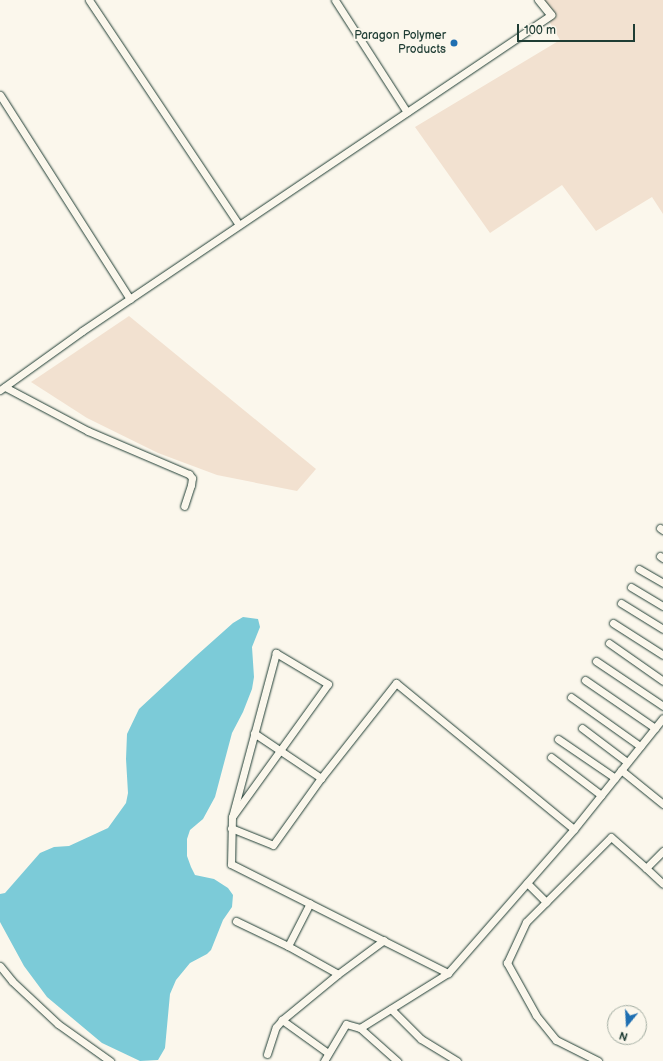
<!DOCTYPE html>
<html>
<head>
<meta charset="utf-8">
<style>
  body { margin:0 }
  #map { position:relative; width:663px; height:1061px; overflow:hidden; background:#fbf7ec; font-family:"Balsamiq Sans",sans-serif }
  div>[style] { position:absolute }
  .built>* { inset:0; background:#f2e1d0 }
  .water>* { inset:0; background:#7ccbd8 }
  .roads { filter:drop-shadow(0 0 1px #1f3d34) drop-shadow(0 0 1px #1f3d34) }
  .minor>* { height:7px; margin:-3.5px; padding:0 3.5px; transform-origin:3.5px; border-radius:3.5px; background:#fbf7ec }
  .tertiary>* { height:8px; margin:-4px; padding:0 4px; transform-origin:4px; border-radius:4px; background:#fbf7ec }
  .dots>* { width:11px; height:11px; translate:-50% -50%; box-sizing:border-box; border:2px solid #fbf7ec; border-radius:50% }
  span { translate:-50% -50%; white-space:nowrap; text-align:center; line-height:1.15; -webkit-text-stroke:4px #fbf7ec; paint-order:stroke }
  .poi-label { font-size:12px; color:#1f3d34 }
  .right { translate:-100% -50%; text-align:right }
  .north { position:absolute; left:607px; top:1005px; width:40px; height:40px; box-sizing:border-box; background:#fbf7ec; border:1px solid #a3ada2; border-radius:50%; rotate:198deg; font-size:11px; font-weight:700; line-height:16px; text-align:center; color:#1f3d34 }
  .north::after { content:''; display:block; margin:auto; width:14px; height:18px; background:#1f6fb2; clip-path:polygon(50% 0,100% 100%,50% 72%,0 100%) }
  .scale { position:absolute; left:517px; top:24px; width:118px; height:18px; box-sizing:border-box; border:2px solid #1f3d34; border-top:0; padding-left:5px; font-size:12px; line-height:14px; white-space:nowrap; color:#1f3d34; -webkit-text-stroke:3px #fbf7ec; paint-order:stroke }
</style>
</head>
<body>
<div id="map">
  <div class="built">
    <div style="clip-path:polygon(537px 0,663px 0,663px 214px,652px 197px,596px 231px,562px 185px,490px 233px,415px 127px,560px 40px)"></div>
    <div style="clip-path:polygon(129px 316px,316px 469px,297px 491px,217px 475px,158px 453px,87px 418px,31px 382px)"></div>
  </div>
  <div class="water">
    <div style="clip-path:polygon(243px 617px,258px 619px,260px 627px,252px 647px,254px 677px,252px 689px,243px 712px,232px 733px,215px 797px,203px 819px,190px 830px,187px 839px,187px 856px,191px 867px,195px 875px,214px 879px,228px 888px,233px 895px,232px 907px,223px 920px,211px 950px,207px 954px,190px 963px,176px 980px,170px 994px,165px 1048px,158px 1060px,140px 1061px,102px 1043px,47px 997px,24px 966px,0 922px,0 894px,5px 893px,40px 853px,54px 847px,69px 846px,108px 828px,126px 803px,128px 793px,126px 759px,127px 734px,139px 709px,196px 656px,233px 623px)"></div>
  </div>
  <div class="roads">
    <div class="minor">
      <div style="left:89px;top:0;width:270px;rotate:56.3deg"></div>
      <div style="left:335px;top:0;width:133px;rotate:57.3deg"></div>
      <div style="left:0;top:95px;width:242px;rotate:57.5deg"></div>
      <div style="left:5px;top:387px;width:94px;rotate:27.9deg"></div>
      <div style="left:88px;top:431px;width:110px;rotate:23.1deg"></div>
      <div style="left:189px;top:474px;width:5px;rotate:53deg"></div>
      <div style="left:192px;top:478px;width:7px;rotate:98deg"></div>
      <div style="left:191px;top:485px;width:22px;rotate:108deg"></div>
      <div style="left:0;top:390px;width:101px;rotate:-35.7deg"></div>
      <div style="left:82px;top:331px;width:566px;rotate:-33.97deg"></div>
      <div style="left:660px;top:528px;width:4px;rotate:34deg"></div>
      <div style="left:660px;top:556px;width:4px;rotate:34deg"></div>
      <div style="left:639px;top:569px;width:28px;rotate:30deg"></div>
      <div style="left:631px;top:587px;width:37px;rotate:31deg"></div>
      <div style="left:621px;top:603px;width:49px;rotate:31.8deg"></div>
      <div style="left:613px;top:623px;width:59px;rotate:32.6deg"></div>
      <div style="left:609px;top:643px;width:66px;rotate:35.1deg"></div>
      <div style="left:596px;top:661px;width:81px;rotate:33.9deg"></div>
      <div style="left:585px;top:680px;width:85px;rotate:34.4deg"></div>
      <div style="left:571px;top:697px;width:85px;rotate:35.4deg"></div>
      <div style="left:582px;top:728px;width:56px;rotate:37.1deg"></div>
      <div style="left:254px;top:733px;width:81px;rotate:33.9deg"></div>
      <div style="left:558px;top:739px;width:69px;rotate:34.4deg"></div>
      <div style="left:551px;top:757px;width:63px;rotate:37.2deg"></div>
      <div style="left:621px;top:770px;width:54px;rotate:39deg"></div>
      <div style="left:232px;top:817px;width:164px;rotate:-54.2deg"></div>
      <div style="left:328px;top:684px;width:61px;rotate:-149.2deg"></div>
      <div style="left:276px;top:653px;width:170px;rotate:105deg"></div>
      <div style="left:232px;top:817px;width:47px;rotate:91.2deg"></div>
      <div style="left:231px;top:864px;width:243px;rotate:26.7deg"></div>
      <div style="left:231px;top:828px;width:45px;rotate:22deg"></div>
      <div style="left:273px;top:845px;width:82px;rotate:-54.4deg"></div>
      <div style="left:321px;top:778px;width:121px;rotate:-51.7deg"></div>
      <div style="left:396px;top:683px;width:230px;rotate:39.4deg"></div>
      <div style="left:646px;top:868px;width:23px;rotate:43deg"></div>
      <div style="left:527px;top:883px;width:27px;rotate:45deg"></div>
      <div style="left:236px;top:921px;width:58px;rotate:25.7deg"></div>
      <div style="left:288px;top:946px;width:57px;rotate:29.2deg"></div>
      <div style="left:288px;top:946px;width:48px;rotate:-62.9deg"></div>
      <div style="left:0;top:966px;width:19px;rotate:51deg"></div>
      <div style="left:12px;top:981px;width:63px;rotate:43.1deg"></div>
      <div style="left:58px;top:1024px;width:64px;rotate:35.4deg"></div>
      <div style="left:391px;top:1009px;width:42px;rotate:45deg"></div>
      <div style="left:421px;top:1039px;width:42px;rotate:31.4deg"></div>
      <div style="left:360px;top:1028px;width:50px;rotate:41.7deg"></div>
      <div style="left:328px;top:1053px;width:57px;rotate:-144.3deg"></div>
      <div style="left:282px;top:1020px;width:72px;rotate:-39.4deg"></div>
      <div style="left:338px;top:974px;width:57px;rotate:-36.5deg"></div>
      <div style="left:267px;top:1054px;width:28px;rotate:-72deg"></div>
      <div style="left:276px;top:1027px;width:9px;rotate:-49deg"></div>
      <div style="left:324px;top:1061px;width:43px;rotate:-59.3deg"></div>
      <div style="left:346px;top:1024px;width:15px;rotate:16deg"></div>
      <div style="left:360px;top:1028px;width:104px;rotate:-32deg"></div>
      <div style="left:448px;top:973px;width:191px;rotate:-48.8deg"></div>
      <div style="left:574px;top:829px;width:142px;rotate:-51.3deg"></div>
      <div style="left:598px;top:1061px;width:47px;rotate:-153.4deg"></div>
      <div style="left:556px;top:1040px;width:32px;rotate:-129deg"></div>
      <div style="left:536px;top:1015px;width:60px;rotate:-119.1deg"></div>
      <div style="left:507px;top:963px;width:45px;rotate:-65.1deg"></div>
      <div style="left:526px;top:922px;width:120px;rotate:-45deg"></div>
      <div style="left:611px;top:837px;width:47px;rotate:41.5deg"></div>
      <div style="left:646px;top:868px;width:24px;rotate:-45deg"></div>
    </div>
    <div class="tertiary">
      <div style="left:539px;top:0;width:19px;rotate:51deg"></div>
    </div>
  </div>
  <div class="dots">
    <div style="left:454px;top:43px;background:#1f6fb2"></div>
  </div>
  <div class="poi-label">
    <span class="right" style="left:446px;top:43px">Paragon Polymer<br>Products</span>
  </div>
  <div class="north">N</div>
  <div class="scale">100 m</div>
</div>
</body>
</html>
